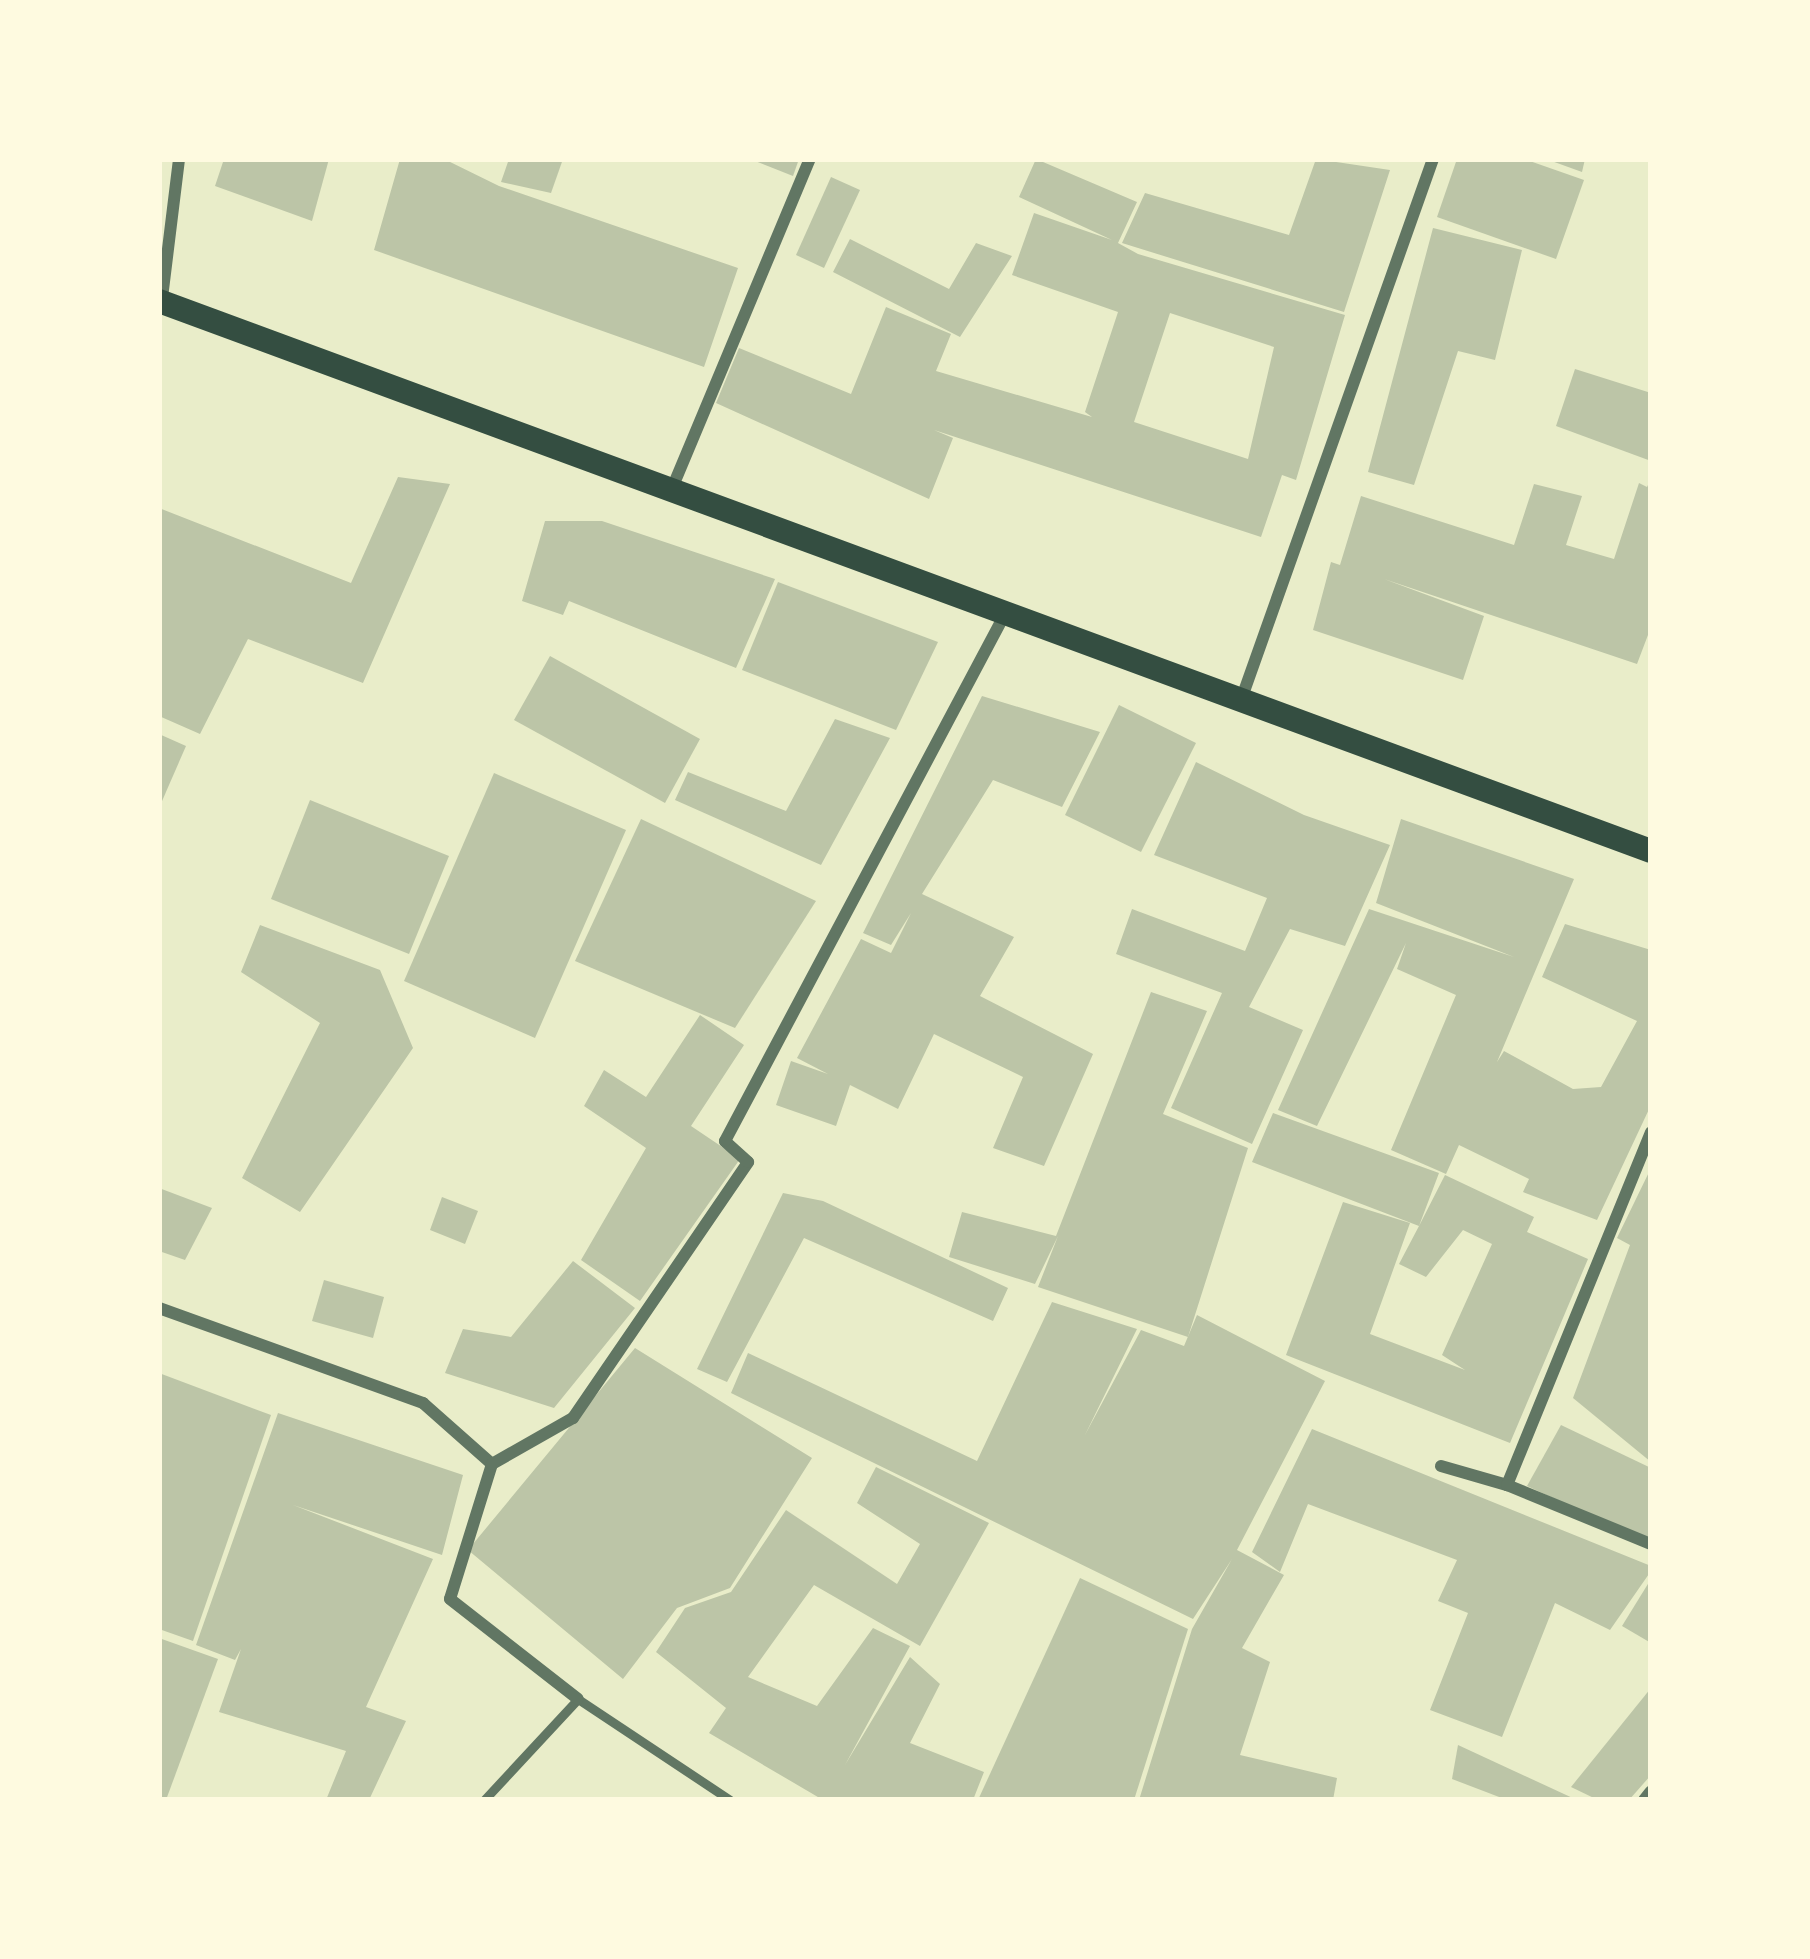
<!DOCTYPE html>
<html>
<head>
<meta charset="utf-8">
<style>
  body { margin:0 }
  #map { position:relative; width:1810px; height:1959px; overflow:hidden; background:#e9edc9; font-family:Commissioner,sans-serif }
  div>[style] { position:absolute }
  .building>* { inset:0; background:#bcc5a7 }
  .service>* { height:9px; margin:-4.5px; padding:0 4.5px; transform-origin:4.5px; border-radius:4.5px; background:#617663 }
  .minor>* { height:12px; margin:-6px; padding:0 6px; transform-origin:6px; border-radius:6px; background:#617663 }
  .secondary>* { height:24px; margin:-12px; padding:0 12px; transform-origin:12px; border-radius:12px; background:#344e41 }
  span { translate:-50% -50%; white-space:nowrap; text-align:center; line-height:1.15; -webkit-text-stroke:10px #fefae0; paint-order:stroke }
  .frame { position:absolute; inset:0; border:162px solid #fefae0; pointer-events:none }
</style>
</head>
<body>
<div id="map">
  <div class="building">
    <div style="clip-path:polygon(224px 159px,329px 159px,312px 221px,215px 186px)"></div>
    <div style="clip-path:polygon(400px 159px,444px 159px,499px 186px,738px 268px,704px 367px,374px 250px)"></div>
    <div style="clip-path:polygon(509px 159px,563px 159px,551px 193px,501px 182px)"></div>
    <div style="clip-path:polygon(750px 159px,799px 159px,793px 176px)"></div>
    <div style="clip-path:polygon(evenodd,1036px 159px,1137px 202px,1118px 243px,1138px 254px,1345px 315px,1296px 480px,1282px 475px,1261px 537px,934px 430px,953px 438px,929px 499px,716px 403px,739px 348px,851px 394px,886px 307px,951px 334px,936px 371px,1092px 417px,1085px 412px,1118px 312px,1012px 275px,1034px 213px,1112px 240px,1019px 197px,1036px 159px,1170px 313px,1274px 347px,1248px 459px,1134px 422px,1170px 313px)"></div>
    <div style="clip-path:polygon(1316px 159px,1390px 170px,1344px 312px,1122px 243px,1145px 193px,1289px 235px)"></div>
    <div style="clip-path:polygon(1457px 159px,1524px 159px,1584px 180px,1556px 259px,1437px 217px)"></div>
    <div style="clip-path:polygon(1546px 159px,1585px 159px,1582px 172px)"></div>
    <div style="clip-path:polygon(831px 177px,860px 190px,824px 268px,796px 255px)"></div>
    <div style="clip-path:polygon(1433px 228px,1522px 250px,1495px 360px,1458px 351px,1414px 485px,1368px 472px)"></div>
    <div style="clip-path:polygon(850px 239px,949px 289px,976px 243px,1012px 256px,960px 337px,833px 272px)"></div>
    <div style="clip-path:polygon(1575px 369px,1651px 393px,1651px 461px,1556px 426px)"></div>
    <div style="clip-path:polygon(398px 477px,450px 484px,363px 683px,248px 639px,200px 734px,159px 716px,159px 508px,351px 583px)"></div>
    <div style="clip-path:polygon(1651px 479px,1651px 627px,1637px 664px,1384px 579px,1484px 616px,1463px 680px,1313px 630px,1331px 562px,1340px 565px,1361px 496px,1514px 545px,1534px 484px,1582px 496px,1566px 545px,1614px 559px,1639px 483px,1647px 487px)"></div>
    <div style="clip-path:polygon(545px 521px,602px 521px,775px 579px,736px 668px,569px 601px,563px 615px,522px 601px)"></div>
    <div style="clip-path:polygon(778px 582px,938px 642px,896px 730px,742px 670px)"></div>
    <div style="clip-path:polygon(550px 656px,700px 739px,665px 803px,514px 720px)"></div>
    <div style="clip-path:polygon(982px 696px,1100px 732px,1062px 807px,993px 780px,922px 894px,1014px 937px,980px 996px,1093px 1054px,1044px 1166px,993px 1148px,1023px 1077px,934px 1034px,898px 1109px,850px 1085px,836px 1126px,776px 1105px,791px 1061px,828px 1074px,797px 1058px,861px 939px,891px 953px,911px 913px,891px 945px,863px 933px)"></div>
    <div style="clip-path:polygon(1119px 705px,1196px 743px,1141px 852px,1065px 815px)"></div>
    <div style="clip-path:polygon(835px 719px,890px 738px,821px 865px,675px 800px,688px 772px,786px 811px)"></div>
    <div style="clip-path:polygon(159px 734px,186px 746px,159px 808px)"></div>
    <div style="clip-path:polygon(1196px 762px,1304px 815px,1390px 845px,1345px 946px,1290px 929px,1249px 1007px,1303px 1030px,1252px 1144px,1171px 1108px,1222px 993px,1116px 954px,1132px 909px,1245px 951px,1267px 898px,1154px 855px)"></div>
    <div style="clip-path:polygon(494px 773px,626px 830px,535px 1038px,404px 981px)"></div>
    <div style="clip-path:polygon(310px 800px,449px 856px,409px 954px,271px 899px)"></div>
    <div style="clip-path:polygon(641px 819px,816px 901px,735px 1028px,575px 961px)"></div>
    <div style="clip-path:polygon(1401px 819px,1574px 879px,1497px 1062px,1504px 1051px,1573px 1089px,1601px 1087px,1637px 1021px,1542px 977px,1565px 924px,1651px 950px,1651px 1105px,1597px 1220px,1523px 1192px,1529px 1179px,1459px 1145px,1446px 1174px,1391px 1150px,1456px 995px,1397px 969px,1406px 943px,1317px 1126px,1278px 1110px,1369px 909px,1514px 957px,1376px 903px)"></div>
    <div style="clip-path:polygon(260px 925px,380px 970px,413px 1048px,300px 1212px,242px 1178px,320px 1023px,241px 972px)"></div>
    <div style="clip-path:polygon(1151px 992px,1207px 1011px,1163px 1114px,1248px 1148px,1188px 1337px,1038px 1287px,1058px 1236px,1035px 1284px,949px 1257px,962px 1212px,1056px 1236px)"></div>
    <div style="clip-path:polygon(700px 1015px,744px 1045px,691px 1126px,740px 1159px,640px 1301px,581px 1260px,646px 1148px,584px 1106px,604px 1070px,646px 1097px)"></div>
    <div style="clip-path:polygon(1273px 1113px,1439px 1173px,1419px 1226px,1445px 1175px,1534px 1217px,1527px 1232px,1588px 1259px,1510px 1443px,1286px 1355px,1343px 1202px,1410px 1223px,1370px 1334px,1465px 1370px,1442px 1355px,1492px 1244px,1463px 1230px,1426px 1277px,1399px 1264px,1419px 1226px,1252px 1162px)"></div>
    <div style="clip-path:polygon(1651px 1168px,1651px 1462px,1573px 1398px,1630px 1245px,1617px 1238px)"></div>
    <div style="clip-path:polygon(159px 1188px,212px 1208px,185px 1260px,159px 1251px)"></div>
    <div style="clip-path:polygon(783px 1193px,823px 1201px,1008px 1288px,993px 1321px,804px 1238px,727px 1382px,697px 1369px)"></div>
    <div style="clip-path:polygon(442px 1197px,478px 1211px,465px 1244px,430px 1230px)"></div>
    <div style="clip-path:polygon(573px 1261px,635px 1308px,554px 1408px,445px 1373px,463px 1329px,511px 1337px)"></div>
    <div style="clip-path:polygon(324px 1280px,384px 1297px,373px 1338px,312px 1321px)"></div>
    <div style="clip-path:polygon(1052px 1302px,1137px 1329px,1085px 1435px,1141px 1330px,1184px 1346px,1197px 1315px,1325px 1381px,1237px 1550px,1284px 1575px,1242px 1648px,1270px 1662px,1240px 1755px,1337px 1778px,1333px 1800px,1139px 1800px,1192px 1629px,1232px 1559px,1193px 1619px,731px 1393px,748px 1353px,977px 1461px)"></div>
    <div style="clip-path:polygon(635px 1348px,812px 1458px,730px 1588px,677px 1608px,623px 1679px,468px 1550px)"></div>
    <div style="clip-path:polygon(159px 1373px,271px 1415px,193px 1641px,159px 1629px)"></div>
    <div style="clip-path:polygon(278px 1413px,463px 1475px,442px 1555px,293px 1505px,433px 1559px,366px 1707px,406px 1721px,369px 1800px,326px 1800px,346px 1751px,219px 1712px,241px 1649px,235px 1660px,196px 1645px)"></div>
    <div style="clip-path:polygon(1561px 1425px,1651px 1468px,1651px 1543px,1527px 1486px)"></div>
    <div style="clip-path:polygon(1312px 1429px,1651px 1566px,1651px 1571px,1610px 1630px,1555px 1603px,1502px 1737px,1430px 1710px,1468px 1613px,1438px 1601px,1457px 1560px,1308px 1504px,1280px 1572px,1252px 1552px)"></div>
    <div style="clip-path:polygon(876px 1467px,989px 1523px,920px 1646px,814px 1585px,748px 1677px,817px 1706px,873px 1628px,910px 1646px,845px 1765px,910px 1657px,940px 1684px,910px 1743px,984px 1772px,973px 1800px,823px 1800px,709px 1733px,726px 1708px,656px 1652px,685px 1608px,731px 1592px,786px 1510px,897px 1584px,920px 1544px,857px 1503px)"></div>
    <div style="clip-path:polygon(1080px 1578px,1188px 1629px,1134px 1800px,978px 1800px)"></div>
    <div style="clip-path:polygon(1651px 1579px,1651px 1643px,1622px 1626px)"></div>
    <div style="clip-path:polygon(159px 1638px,218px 1659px,166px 1800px,159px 1800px)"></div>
    <div style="clip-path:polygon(1651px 1688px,1651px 1775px,1629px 1800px,1598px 1800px,1571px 1787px)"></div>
    <div style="clip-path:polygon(1458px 1745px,1577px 1800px,1507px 1800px,1452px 1779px)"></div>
  </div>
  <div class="service">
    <div style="left:484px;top:1800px;width:138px;rotate:-47.1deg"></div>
    <div style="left:578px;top:1699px;width:182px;rotate:33.6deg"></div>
  </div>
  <div class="minor">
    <div style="left:161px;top:306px;width:148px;rotate:-83deg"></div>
    <div style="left:673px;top:486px;width:355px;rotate:-67.3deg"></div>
    <div style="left:1241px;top:700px;width:574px;rotate:-70.46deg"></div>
    <div style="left:159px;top:1308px;width:281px;rotate:19.8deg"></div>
    <div style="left:423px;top:1403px;width:92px;rotate:41.5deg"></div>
    <div style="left:492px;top:1464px;width:141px;rotate:107.3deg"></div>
    <div style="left:450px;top:1599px;width:162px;rotate:38deg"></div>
    <div style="left:492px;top:1464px;width:93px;rotate:-29.6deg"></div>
    <div style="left:573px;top:1418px;width:310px;rotate:-55.6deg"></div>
    <div style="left:748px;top:1162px;width:31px;rotate:-138deg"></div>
    <div style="left:725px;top:1141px;width:597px;rotate:-62.02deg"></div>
    <div style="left:1441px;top:1466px;width:69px;rotate:16.1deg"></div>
    <div style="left:1507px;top:1485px;width:381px;rotate:-67.8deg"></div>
    <div style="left:1507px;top:1485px;width:156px;rotate:22.3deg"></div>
    <div style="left:1644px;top:1800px;width:11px;rotate:-52deg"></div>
  </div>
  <div class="secondary">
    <div style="left:159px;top:301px;width:1590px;rotate:20.24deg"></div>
  </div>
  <div class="frame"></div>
</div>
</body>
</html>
